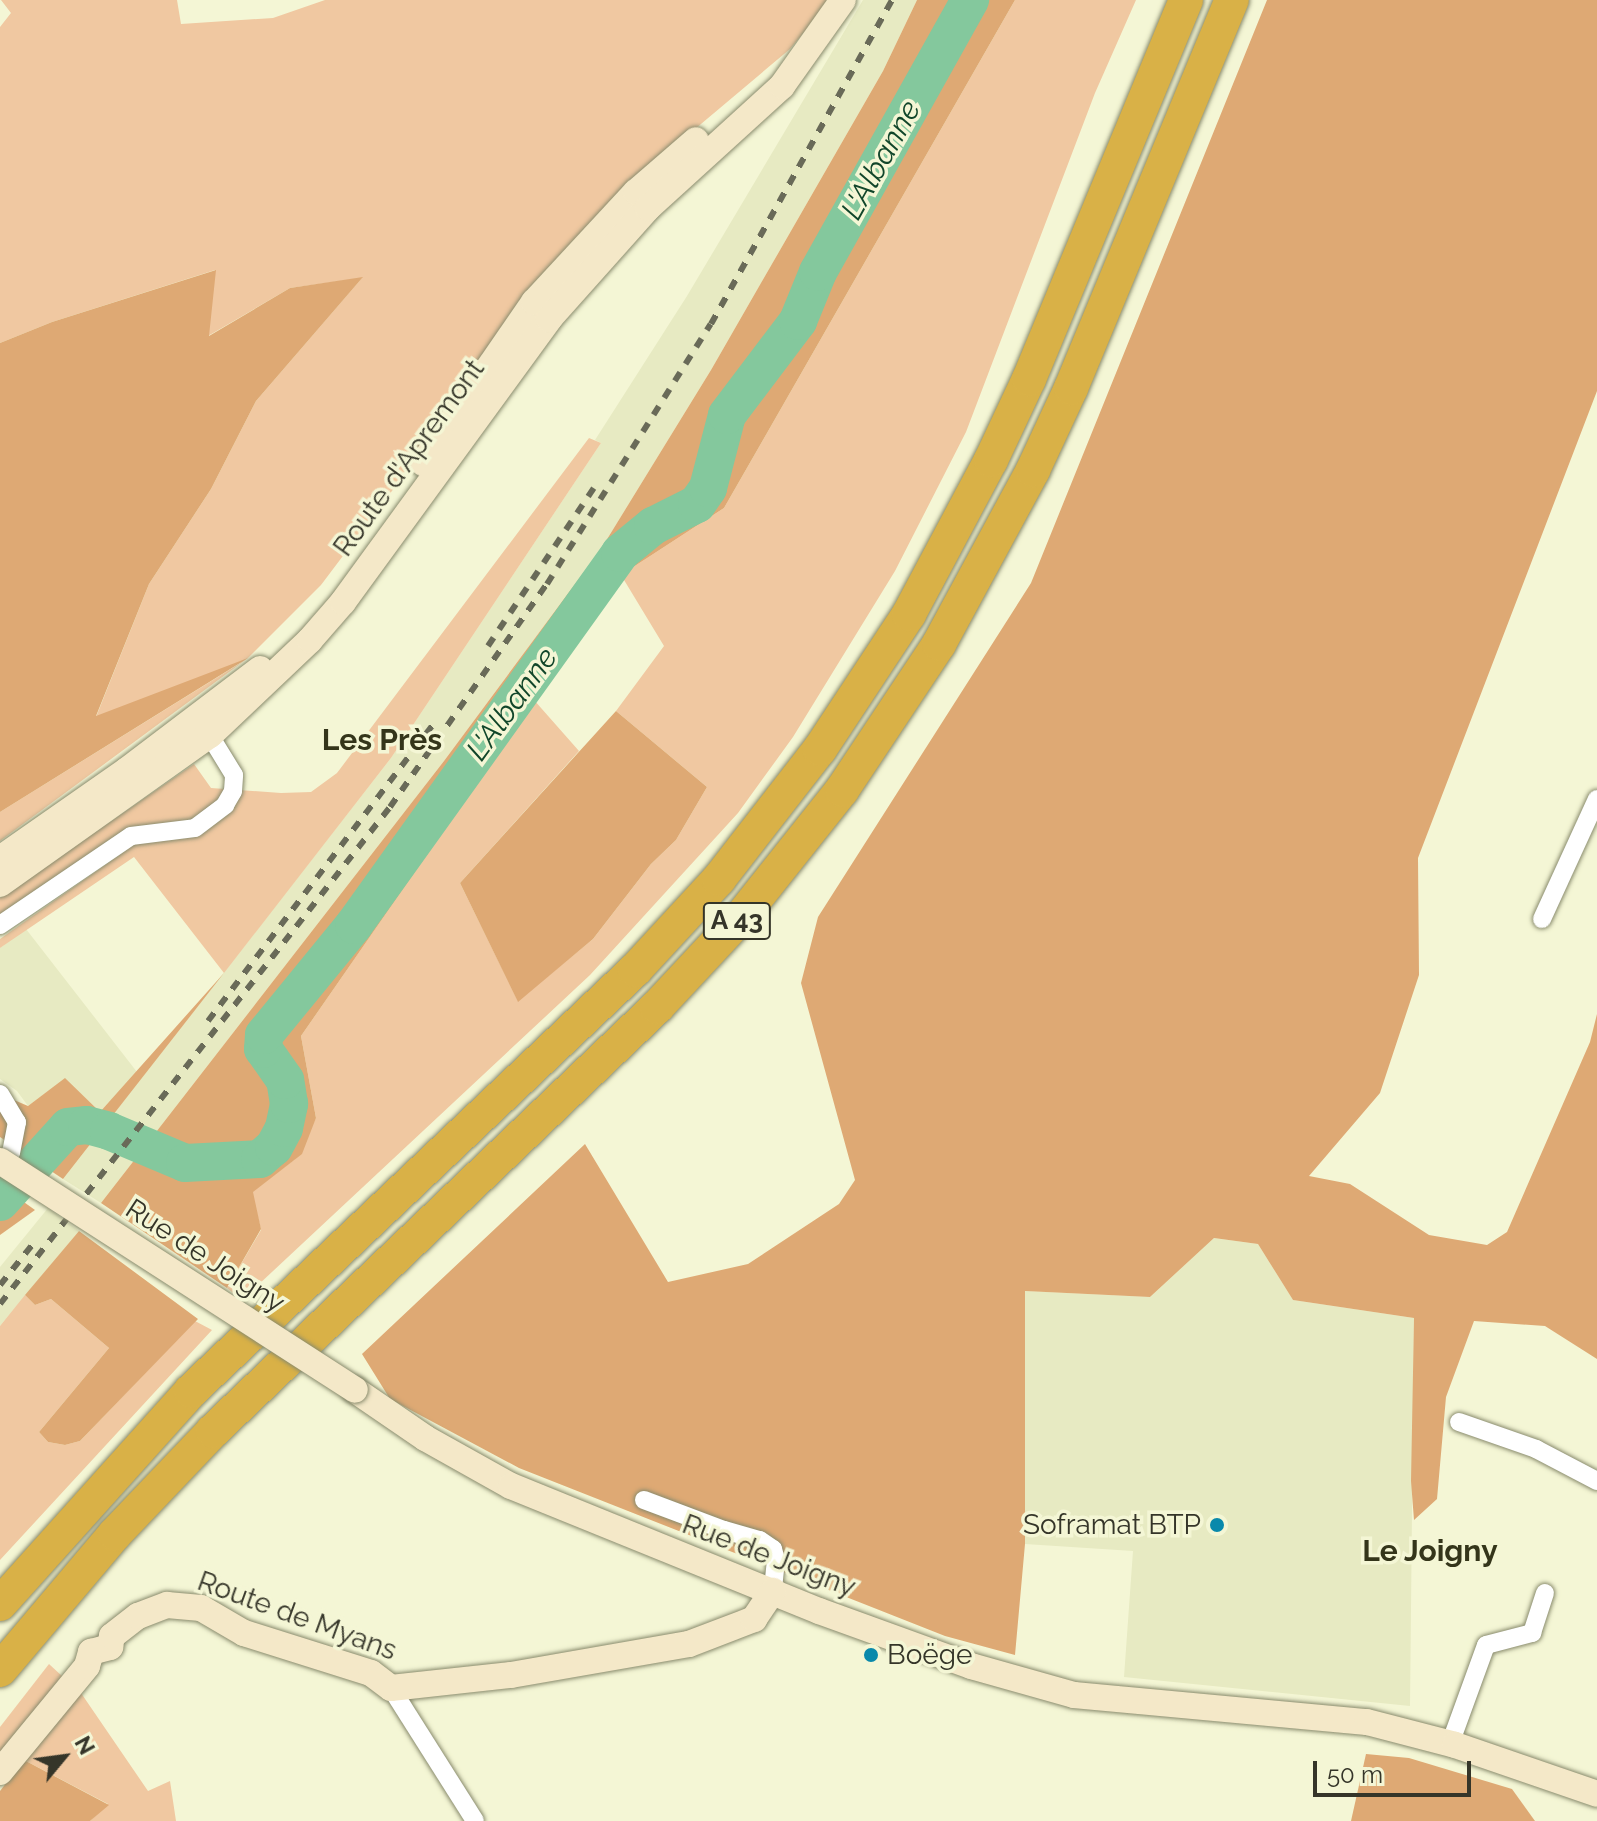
<!DOCTYPE html>
<html>
<head>
<meta charset="utf-8">
<style>
  body { margin:0 }
  #map { position:relative; width:1597px; height:1821px; overflow:hidden; background:#f4f6d5; font-family:Raleway,sans-serif }
  div>[style] { position:absolute }
  .built>* { inset:0; background:#e7eac2 }
  .green>* { inset:0; background:#f0c8a1 }
  .forest>* { inset:0; background:#dea974 }
  .river>* { height:38px; margin:-19px; padding:0 19px; transform-origin:19px; border-radius:19px; background:#84c89d }
  .roads { filter:drop-shadow(0 0 2px #898b6d) drop-shadow(0 0 2px #898b6d) }
  .street>* { height:18px; margin:-9px; padding:0 9px; transform-origin:9px; border-radius:9px; background:#fff }
  .secondary>* { height:26px; margin:-13px; padding:0 13px; transform-origin:13px; border-radius:13px; background:#f4e8c8 }
  .highway>* { height:34px; margin:-17px; padding:0 17px; transform-origin:17px; border-radius:17px; background:#d9b147 }
  .rail>* { height:6px; margin-top:-3px; transform-origin:0; background:repeating-linear-gradient(90deg,#696a58 0 10px,transparent 0 20px) }
  .bridges { filter:drop-shadow(0 0 2px #898b6d) drop-shadow(0 0 2px #898b6d) }
  .secondary-bridge>* { height:26px; margin:-13px; padding:0 13px; transform-origin:13px; border-radius:13px; background:#f4e8c8 }
  .dots>* { width:22px; height:22px; translate:-50% -50%; box-sizing:border-box; border:4px solid #f4f6d5; border-radius:50% }
  span { translate:-50% -50%; white-space:nowrap; text-align:center; line-height:1.15; -webkit-text-stroke:7px #f4f6d5; paint-order:stroke }
  .shield-label span { padding:2px 6px; background:#f4f6d5; border:2px solid; border-radius:6px; -webkit-text-stroke-width:0 }
  .shield-label { font-size:26px; color:#353529; font-weight:700 }
  .street-label { font-size:28px; color:#353529 }
  .poi-label { font-size:28px; color:#353529 }
  .right { translate:-100% -50%; text-align:right }
  .left { translate:0 -50%; text-align:left }
  .water-label { font-size:30px; color:#11462a; font-style:italic }
  .neighbourhood-label { font-size:30px; color:#34351a; font-weight:700 }
  .north { position:absolute; left:24px; top:1717px; width:80px; height:80px; -webkit-text-stroke:6px #f4f6d5; paint-order:stroke; rotate:61deg; font-size:22px; font-weight:700; line-height:32px; text-align:center; color:#353529 }
  .north::after { content:''; display:block; margin:auto; width:28px; height:36px; background:#353529; clip-path:polygon(50% 0,100% 100%,50% 72%,0 100%) }
  .scale { position:absolute; left:1313px; top:1761px; width:158px; height:36px; box-sizing:border-box; border:4px solid #353529; border-top:0; padding-left:10px; font-size:24px; line-height:28px; white-space:nowrap; color:#353529; -webkit-text-stroke:6px #f4f6d5; paint-order:stroke }
</style>
</head>
<body>
<div id="map">
  <div class="built">
    <div style="clip-path:polygon(863px 0,917px 0,883px 71px,711px 370px,601px 549px,444px 761px,101px 1203px,63px 1179px,391px 758px,601px 443px,595px 440px,687px 296px)"></div>
    <div style="clip-path:polygon(26px 929px,137px 1072px,100px 1112px,65px 1079px,28px 1106px,17px 1091px,0 1079px,0 948px)"></div>
    <div style="clip-path:polygon(48px 1208px,79px 1231px,0 1326px,0 1267px)"></div>
    <div style="clip-path:polygon(1214px 1238px,1258px 1244px,1293px 1300px,1414px 1318px,1410px 1706px,1124px 1677px,1133px 1551px,1025px 1544px,1025px 1291px,1150px 1297px)"></div>
  </div>
  <div class="green">
    <div style="clip-path:polygon(1px 0,177px 0,181px 24px,273px 18px,325px 0,831px 0,790px 49px,613px 198px,511px 314px,407px 471px,321px 585px,248px 658px,0 841px,0 812px,242px 662px,96px 717px,149px 584px,211px 489px,256px 401px,362px 278px,290px 288px,208px 336px,215px 270px,52px 322px,0 343px,0 27px,11px 13px)"></div>
    <div style="clip-path:polygon(1015px 0,1136px 0,1095px 93px,966px 432px,895px 571px,793px 737px,738px 813px,590px 975px,242px 1300px,227px 1288px,261px 1230px,252px 1192px,295px 1159px,316px 1118px,301px 1036px,534px 700px,579px 751px,460px 883px,518px 1001px,593px 939px,651px 864px,676px 840px,707px 787px,616px 711px,664px 646px,621px 575px,724px 508px)"></div>
    <div style="clip-path:polygon(589px 438px,601px 443px,391px 758px,224px 973px,134px 857px,0 948px,0 939px,128px 849px,0 916px,0 898px,194px 764px,211px 788px,281px 793px,311px 792px,337px 773px)"></div>
    <div style="clip-path:polygon(25px 1295px,35px 1305px,51px 1299px,109px 1348px,39px 1432px,48px 1442px,65px 1445px,80px 1441px,195px 1321px,212px 1330px,0 1560px,0 1326px)"></div>
    <div style="clip-path:polygon(49px 1664px,62px 1676px,0 1753px,0 1727px)"></div>
    <div style="clip-path:polygon(81px 1693px,148px 1791px,170px 1781px,176px 1821px,90px 1821px,108px 1804px,24px 1760px)"></div>
  </div>
  <div class="forest">
    <div style="clip-path:polygon(917px 0,1015px 0,724px 508px,621px 575px,301px 1036px,316px 1118px,302px 1154px,253px 1192px,261px 1229px,227px 1288px,101px 1203px,444px 761px,601px 549px,711px 370px,883px 71px)"></div>
    <div style="clip-path:polygon(1267px 0,1597px 0,1597px 391px,1418px 858px,1419px 975px,1380px 1093px,1309px 1176px,1350px 1184px,1429px 1235px,1487px 1245px,1507px 1232px,1590px 1042px,1597px 1014px,1597px 1359px,1545px 1326px,1474px 1321px,1446px 1397px,1437px 1499px,1414px 1520px,1411px 1481px,1414px 1318px,1293px 1300px,1258px 1244px,1214px 1238px,1150px 1297px,1025px 1291px,1025px 1544px,1015px 1655px,945px 1636px,519px 1468px,390px 1399px,362px 1354px,585px 1144px,668px 1282px,748px 1264px,839px 1204px,855px 1180px,801px 983px,818px 917px,1031px 583px)"></div>
    <div style="clip-path:polygon(216px 270px,209px 336px,290px 288px,363px 277px,256px 401px,211px 489px,149px 584px,96px 716px,248px 658px,0 812px,0 343px,52px 322px)"></div>
    <div style="clip-path:polygon(616px 711px,707px 787px,676px 840px,651px 864px,593px 939px,518px 1002px,460px 883px)"></div>
    <div style="clip-path:polygon(224px 973px,63px 1179px,0 1137px,0 1094px,28px 1106px,65px 1078px,100px 1112px)"></div>
    <div style="clip-path:polygon(0 1185px,35px 1210px,0 1235px)"></div>
    <div style="clip-path:polygon(79px 1231px,198px 1319px,80px 1441px,65px 1445px,48px 1442px,39px 1432px,109px 1348px,51px 1299px,35px 1305px,25px 1295px)"></div>
    <div style="clip-path:polygon(1366px 1754px,1409px 1758px,1512px 1789px,1535px 1821px,1351px 1821px)"></div>
    <div style="clip-path:polygon(24px 1760px,109px 1805px,90px 1821px,0 1821px,0 1791px)"></div>
  </div>
  <div class="river">
    <div style="left:0;top:1202px;width:101px;rotate:-47.8deg"></div>
    <div style="left:68px;top:1127px;width:19px;rotate:-6deg"></div>
    <div style="left:87px;top:1125px;width:23px;rotate:15deg"></div>
    <div style="left:109px;top:1131px;width:82px;rotate:22.8deg"></div>
    <div style="left:185px;top:1163px;width:75px;rotate:-3.1deg"></div>
    <div style="left:260px;top:1159px;width:18px;rotate:-41deg"></div>
    <div style="left:274px;top:1147px;width:21px;rotate:-62deg"></div>
    <div style="left:284px;top:1128px;width:25px;rotate:-78deg"></div>
    <div style="left:289px;top:1104px;width:24px;rotate:-99deg"></div>
    <div style="left:285px;top:1080px;width:38px;rotate:-125deg"></div>
    <div style="left:263px;top:1049px;width:14px;rotate:-86deg"></div>
    <div style="left:264px;top:1035px;width:142px;rotate:-50.7deg"></div>
    <div style="left:354px;top:925px;width:457px;rotate:-54.4deg"></div>
    <div style="left:620px;top:553px;width:43px;rotate:-39.3deg"></div>
    <div style="left:653px;top:526px;width:49px;rotate:-26.6deg"></div>
    <div style="left:697px;top:504px;width:19px;rotate:-55deg"></div>
    <div style="left:708px;top:488px;width:75px;rotate:-75.4deg"></div>
    <div style="left:727px;top:415px;width:118px;rotate:-52.9deg"></div>
    <div style="left:798px;top:321px;width:53px;rotate:-67.8deg"></div>
    <div style="left:818px;top:272px;width:312px;rotate:-60.8deg"></div>
  </div>
  <div class="roads">
    <div class="street">
      <div style="left:1542px;top:919px;width:132px;rotate:-65.4deg"></div>
      <div style="left:0;top:925px;width:158px;rotate:-34.2deg"></div>
      <div style="left:131px;top:836px;width:64px;rotate:-7.1deg"></div>
      <div style="left:195px;top:828px;width:38px;rotate:-37deg"></div>
      <div style="left:225px;top:805px;width:16px;rotate:-60deg"></div>
      <div style="left:233px;top:791px;width:16px;rotate:-86deg"></div>
      <div style="left:234px;top:775px;width:57px;rotate:-121.5deg"></div>
      <div style="left:0;top:1094px;width:33px;rotate:59deg"></div>
      <div style="left:17px;top:1122px;width:31px;rotate:101deg"></div>
      <div style="left:11px;top:1152px;width:17px;rotate:130deg"></div>
      <div style="left:1459px;top:1422px;width:82px;rotate:19.3deg"></div>
      <div style="left:1536px;top:1449px;width:69px;rotate:27.7deg"></div>
      <div style="left:644px;top:1500px;width:85px;rotate:20.6deg"></div>
      <div style="left:724px;top:1530px;width:37px;rotate:16deg"></div>
      <div style="left:760px;top:1540px;width:16px;rotate:35deg"></div>
      <div style="left:773px;top:1549px;width:11px;rotate:75deg"></div>
      <div style="left:776px;top:1560px;width:31px;rotate:96deg"></div>
      <div style="left:391px;top:1688px;width:157px;rotate:57.7deg"></div>
      <div style="left:1450px;top:1744px;width:105px;rotate:-70deg"></div>
      <div style="left:1486px;top:1645px;width:48px;rotate:-14.6deg"></div>
      <div style="left:1532px;top:1633px;width:42px;rotate:-72deg"></div>
    </div>
    <div class="secondary">
      <div style="left:423px;top:463px;width:196px;rotate:-55.4deg"></div>
      <div style="left:534px;top:302px;width:150px;rotate:-47.2deg"></div>
      <div style="left:636px;top:192px;width:79px;rotate:-40.9deg"></div>
      <div style="left:0;top:859px;width:155px;rotate:-35deg"></div>
      <div style="left:127px;top:770px;width:167px;rotate:-37.2deg"></div>
      <div style="left:0;top:884px;width:257px;rotate:-35.4deg"></div>
      <div style="left:210px;top:735px;width:138px;rotate:-43.5deg"></div>
      <div style="left:310px;top:640px;width:50px;rotate:-49deg"></div>
      <div style="left:343px;top:602px;width:350px;rotate:-53.9deg"></div>
      <div style="left:549px;top:319px;width:149px;rotate:-48.3deg"></div>
      <div style="left:648px;top:208px;width:181px;rotate:-42.3deg"></div>
      <div style="left:782px;top:86px;width:105px;rotate:-54.7deg"></div>
      <div style="left:355px;top:1390px;width:85px;rotate:34.4deg"></div>
      <div style="left:425px;top:1438px;width:98px;rotate:29.2deg"></div>
      <div style="left:511px;top:1486px;width:332px;rotate:22.1deg"></div>
      <div style="left:819px;top:1611px;width:162px;rotate:19.9deg"></div>
      <div style="left:971px;top:1666px;width:107px;rotate:15.7deg"></div>
      <div style="left:1074px;top:1695px;width:294px;rotate:5.3deg"></div>
      <div style="left:1367px;top:1722px;width:91px;rotate:14.6deg"></div>
      <div style="left:1455px;top:1745px;width:150px;rotate:19deg"></div>
      <div style="left:0;top:1772px;width:137px;rotate:-50.6deg"></div>
      <div style="left:87px;top:1666px;width:15px;rotate:-74deg"></div>
      <div style="left:91px;top:1652px;width:20px;rotate:-15deg"></div>
      <div style="left:110px;top:1647px;width:11px;rotate:-80deg"></div>
      <div style="left:112px;top:1636px;width:33px;rotate:-38deg"></div>
      <div style="left:138px;top:1616px;width:31px;rotate:-21deg"></div>
      <div style="left:167px;top:1605px;width:34px;rotate:5deg"></div>
      <div style="left:201px;top:1608px;width:50px;rotate:30.2deg"></div>
      <div style="left:244px;top:1633px;width:133px;rotate:17.5deg"></div>
      <div style="left:371px;top:1673px;width:25px;rotate:37deg"></div>
      <div style="left:391px;top:1688px;width:121px;rotate:-6.2deg"></div>
      <div style="left:511px;top:1675px;width:181px;rotate:-9.9deg"></div>
      <div style="left:689px;top:1644px;width:70px;rotate:-21deg"></div>
      <div style="left:754px;top:1619px;width:34px;rotate:-56deg"></div>
    </div>
    <div class="highway">
      <div style="left:0;top:1604px;width:286px;rotate:-48.1deg"></div>
      <div style="left:191px;top:1391px;width:612px;rotate:-43.48deg"></div>
      <div style="left:635px;top:970px;width:124px;rotate:-47.3deg"></div>
      <div style="left:719px;top:879px;width:165px;rotate:-52.2deg"></div>
      <div style="left:820px;top:749px;width:162px;rotate:-56.6deg"></div>
      <div style="left:909px;top:614px;width:174px;rotate:-62deg"></div>
      <div style="left:991px;top:460px;width:89px;rotate:-64.9deg"></div>
      <div style="left:1029px;top:379px;width:410px;rotate:-67.5deg"></div>
      <div style="left:0;top:1670px;width:178px;rotate:-49.8deg"></div>
      <div style="left:115px;top:1534px;width:142px;rotate:-46.4deg"></div>
      <div style="left:213px;top:1431px;width:614px;rotate:-43.68deg"></div>
      <div style="left:657px;top:1007px;width:123px;rotate:-47deg"></div>
      <div style="left:741px;top:917px;width:162px;rotate:-51.5deg"></div>
      <div style="left:842px;top:790px;width:175px;rotate:-56.4deg"></div>
      <div style="left:939px;top:644px;width:198px;rotate:-61.6deg"></div>
      <div style="left:1033px;top:470px;width:90px;rotate:-65.1deg"></div>
      <div style="left:1071px;top:388px;width:420px;rotate:-67.5deg"></div>
    </div>
  </div>
  <div class="rail">
    <div style="left:488px;top:646px;width:200px;rotate:-56.2deg"></div>
    <div style="left:208px;top:1021px;width:372px;rotate:-52.8deg"></div>
    <div style="left:0;top:1285px;width:53px;rotate:-51.2deg"></div>
    <div style="left:0;top:1304px;width:632px;rotate:-51.88deg"></div>
    <div style="left:390px;top:807px;width:273px;rotate:-54.9deg"></div>
    <div style="left:547px;top:584px;width:307px;rotate:-57.8deg"></div>
    <div style="left:711px;top:324px;width:371px;rotate:-60.8deg"></div>
  </div>
  <div class="bridges">
    <div class="secondary-bridge">
      <div style="left:0;top:1161px;width:422px;rotate:32.8deg"></div>
    </div>
  </div>
  <div class="dots">
    <div style="left:1217px;top:1525px;background:#0989ab"></div>
    <div style="left:871px;top:1655px;background:#0989ab"></div>
  </div>
  <div class="shield-label">
    <span style="left:737px;top:921px">A 43</span>
  </div>
  <div class="street-label">
    <span style="left:409px;top:458px;rotate:-54deg">Route d'Apremont</span>
    <span style="left:205px;top:1256px;rotate:33deg">Rue de Joigny</span>
    <span style="left:769px;top:1556px;rotate:21deg">Rue de Joigny</span>
    <span style="left:297px;top:1616px;rotate:20deg">Route de Myans</span>
  </div>
  <div class="poi-label">
    <span class="right" style="left:1201px;top:1525px">Soframat BTP</span>
    <span class="left" style="left:887px;top:1655px">Boëge</span>
  </div>
  <div class="water-label">
    <span style="left:881px;top:160px;rotate:-61deg">L'Albanne</span>
    <span style="left:512px;top:704px;rotate:-54deg">L'Albanne</span>
  </div>
  <div class="neighbourhood-label">
    <span style="left:382px;top:740px">Les Près</span>
    <span style="left:1430px;top:1551px">Le Joigny</span>
  </div>
  <div class="north">N</div>
  <div class="scale">50 m</div>
</div>
</body>
</html>
